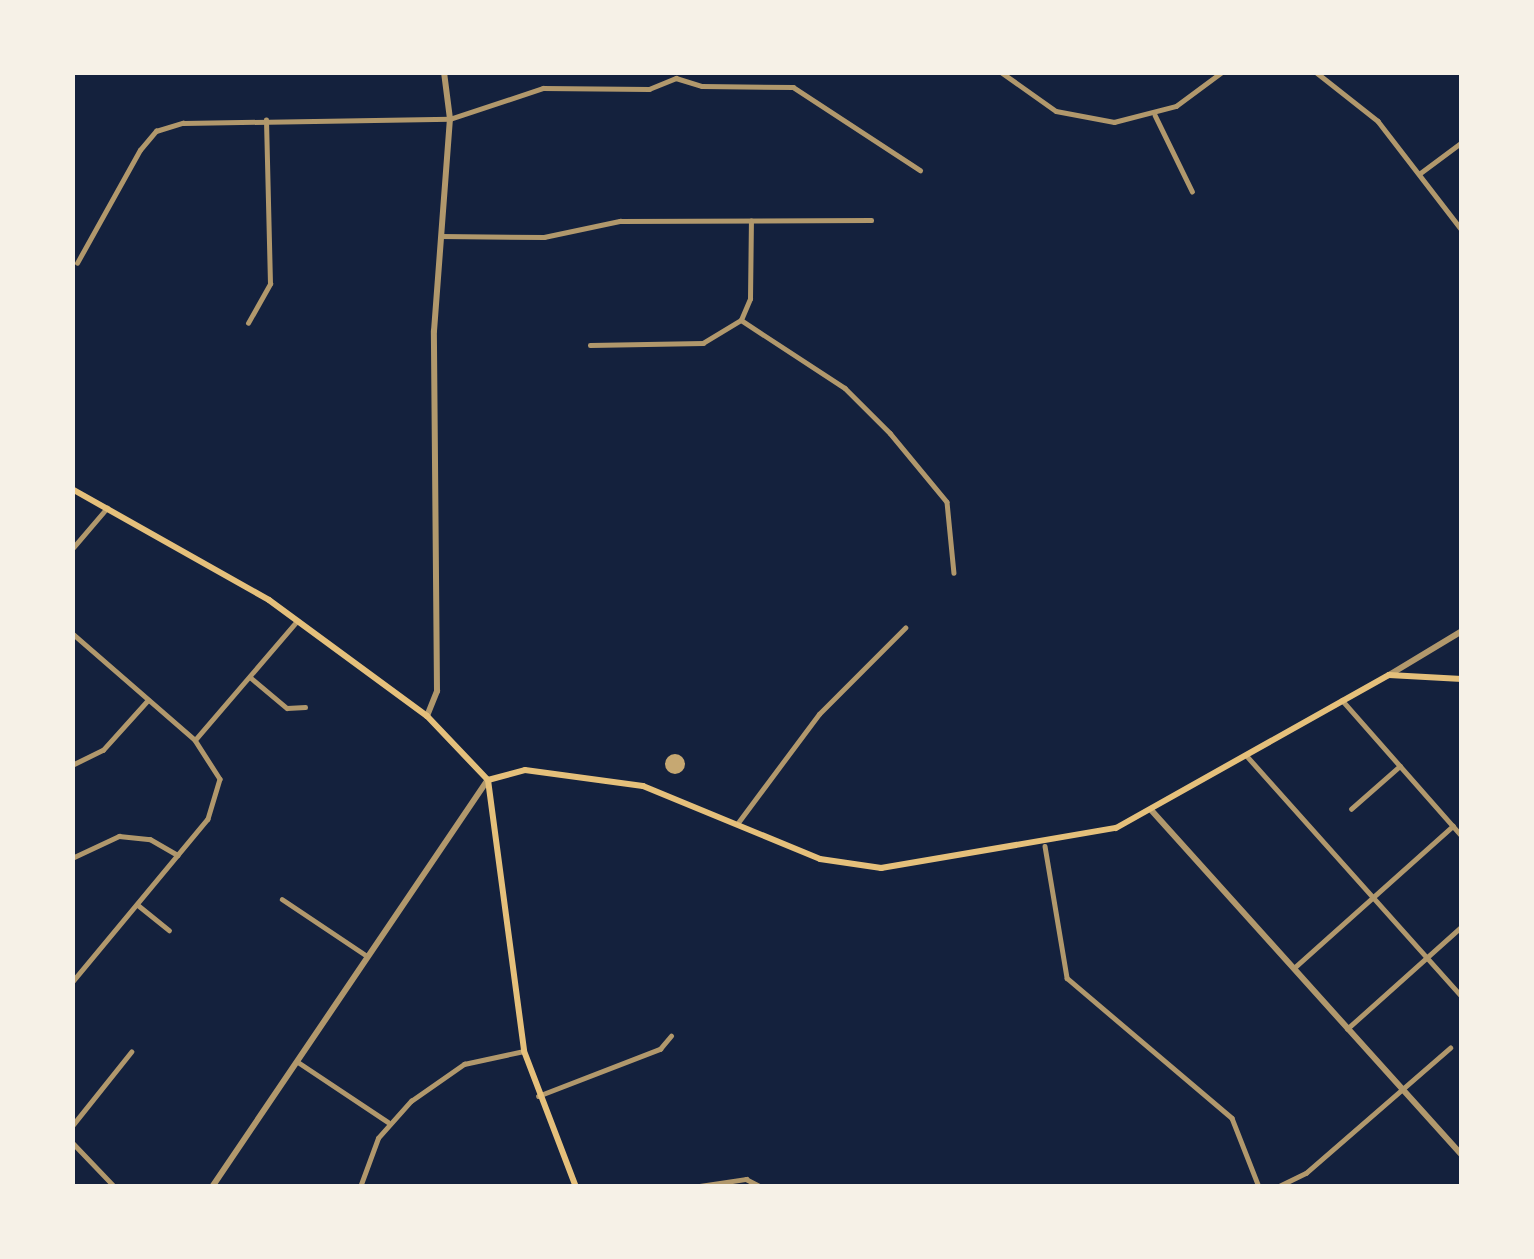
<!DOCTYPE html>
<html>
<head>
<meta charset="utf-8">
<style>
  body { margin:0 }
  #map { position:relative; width:1534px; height:1259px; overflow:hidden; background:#14213d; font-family:"DejaVu Sans",sans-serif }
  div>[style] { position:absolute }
  .building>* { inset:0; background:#c6a872 }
  .round { border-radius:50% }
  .minor>* { height:4.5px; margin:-2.25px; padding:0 2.25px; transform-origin:2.25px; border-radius:2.25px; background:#b1986c }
  .tertiary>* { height:6px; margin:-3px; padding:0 3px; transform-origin:3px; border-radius:3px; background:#b1986c }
  .secondary>* { height:6px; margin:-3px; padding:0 3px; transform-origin:3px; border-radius:3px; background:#e5c07b }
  span { translate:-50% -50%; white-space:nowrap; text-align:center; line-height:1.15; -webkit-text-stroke:9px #f6f1e7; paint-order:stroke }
  .frame { position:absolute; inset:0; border:75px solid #f6f1e7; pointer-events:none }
</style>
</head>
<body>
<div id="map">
  <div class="building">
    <div class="round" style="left:665px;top:754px;width:20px;height:20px"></div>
  </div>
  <div class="minor">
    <div style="left:1001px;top:72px;width:67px;rotate:35.3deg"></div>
    <div style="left:1056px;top:111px;width:59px;rotate:10.7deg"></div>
    <div style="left:1114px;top:122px;width:64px;rotate:-14.5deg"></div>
    <div style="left:1176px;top:106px;width:57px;rotate:-36.5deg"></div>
    <div style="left:1316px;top:72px;width:79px;rotate:38.3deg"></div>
    <div style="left:1378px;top:121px;width:138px;rotate:52.4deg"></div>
    <div style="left:1155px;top:115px;width:85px;rotate:64deg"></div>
    <div style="left:1419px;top:174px;width:54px;rotate:-36.7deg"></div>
    <div style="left:441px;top:236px;width:103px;rotate:0.6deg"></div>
    <div style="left:544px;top:237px;width:78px;rotate:-11.9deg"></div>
    <div style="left:620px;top:221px;width:251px;rotate:-0.2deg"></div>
    <div style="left:77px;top:263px;width:129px;rotate:-60.9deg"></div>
    <div style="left:140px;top:150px;width:25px;rotate:-50deg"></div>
    <div style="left:156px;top:131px;width:28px;rotate:-17deg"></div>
    <div style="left:183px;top:123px;width:267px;rotate:-0.9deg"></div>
    <div style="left:450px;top:119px;width:98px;rotate:-18.4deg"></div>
    <div style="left:543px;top:88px;width:106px;rotate:0.5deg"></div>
    <div style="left:649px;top:89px;width:29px;rotate:-22deg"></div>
    <div style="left:676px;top:78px;width:27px;rotate:17deg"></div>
    <div style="left:702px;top:86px;width:91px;rotate:0.6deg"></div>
    <div style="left:793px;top:87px;width:152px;rotate:33.2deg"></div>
    <div style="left:741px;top:320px;width:124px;rotate:33.2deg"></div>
    <div style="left:845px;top:388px;width:64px;rotate:45deg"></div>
    <div style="left:890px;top:433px;width:89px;rotate:50.4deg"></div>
    <div style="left:947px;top:502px;width:71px;rotate:84.4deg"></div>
    <div style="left:248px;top:323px;width:45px;rotate:-60.6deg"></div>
    <div style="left:270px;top:284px;width:164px;rotate:-91.4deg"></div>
    <div style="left:590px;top:345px;width:113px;rotate:-1deg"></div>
    <div style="left:703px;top:343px;width:44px;rotate:-31.2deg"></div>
    <div style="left:741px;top:320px;width:23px;rotate:-67deg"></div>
    <div style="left:750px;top:299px;width:78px;rotate:-89.3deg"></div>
    <div style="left:72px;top:549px;width:54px;rotate:-49.5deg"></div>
    <div style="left:72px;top:633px;width:163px;rotate:41deg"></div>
    <div style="left:195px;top:740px;width:46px;rotate:57.3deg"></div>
    <div style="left:220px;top:779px;width:42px;rotate:106.7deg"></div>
    <div style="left:208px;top:819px;width:213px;rotate:129.7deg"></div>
    <div style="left:250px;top:677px;width:48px;rotate:40deg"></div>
    <div style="left:287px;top:708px;width:18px;rotate:-3deg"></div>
    <div style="left:1342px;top:700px;width:181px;rotate:48.6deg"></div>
    <div style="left:195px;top:740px;width:157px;rotate:-49.4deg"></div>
    <div style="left:1246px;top:755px;width:324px;rotate:48.2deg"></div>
    <div style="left:72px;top:765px;width:34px;rotate:-26deg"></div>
    <div style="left:103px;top:750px;width:67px;rotate:-48deg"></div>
    <div style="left:1351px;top:809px;width:65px;rotate:-41.3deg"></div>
    <div style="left:737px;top:824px;width:137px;rotate:-53.3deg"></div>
    <div style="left:819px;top:714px;width:122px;rotate:-45deg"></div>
    <div style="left:1045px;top:846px;width:134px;rotate:80.5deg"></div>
    <div style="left:1067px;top:978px;width:216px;rotate:40.3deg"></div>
    <div style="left:1232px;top:1118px;width:74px;rotate:68.6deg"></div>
    <div style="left:72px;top:858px;width:52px;rotate:-25.1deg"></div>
    <div style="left:119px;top:836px;width:31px;rotate:6deg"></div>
    <div style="left:150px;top:839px;width:32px;rotate:30deg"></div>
    <div style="left:282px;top:899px;width:102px;rotate:33.8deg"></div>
    <div style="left:138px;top:905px;width:40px;rotate:39deg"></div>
    <div style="left:1294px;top:968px;width:213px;rotate:-41.8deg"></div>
    <div style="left:1347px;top:1029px;width:154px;rotate:-41.8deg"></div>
    <div style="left:298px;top:1062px;width:108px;rotate:33.7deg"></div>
    <div style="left:538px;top:1096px;width:131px;rotate:-21.1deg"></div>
    <div style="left:660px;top:1049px;width:17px;rotate:-50deg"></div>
    <div style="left:72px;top:1126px;width:95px;rotate:-51.4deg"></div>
    <div style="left:72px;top:1142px;width:62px;rotate:46.3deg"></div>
    <div style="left:360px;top:1187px;width:52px;rotate:-69.8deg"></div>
    <div style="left:378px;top:1138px;width:50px;rotate:-48.3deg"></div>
    <div style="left:411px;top:1101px;width:65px;rotate:-34.9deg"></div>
    <div style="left:464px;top:1064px;width:61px;rotate:-12.2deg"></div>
    <div style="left:693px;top:1187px;width:54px;rotate:-8.6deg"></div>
    <div style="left:746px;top:1179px;width:18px;rotate:27deg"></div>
    <div style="left:1277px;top:1187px;width:32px;rotate:-26deg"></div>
    <div style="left:1306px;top:1173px;width:191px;rotate:-41deg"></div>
  </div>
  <div class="tertiary">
    <div style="left:1389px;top:675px;width:85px;rotate:-31.1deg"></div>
    <div style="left:427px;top:716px;width:27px;rotate:-68deg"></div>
    <div style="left:437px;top:691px;width:360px;rotate:-90.5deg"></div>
    <div style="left:434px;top:331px;width:213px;rotate:-85.7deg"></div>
    <div style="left:450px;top:119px;width:47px;rotate:-97.3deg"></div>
    <div style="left:1152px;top:811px;width:463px;rotate:48deg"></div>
    <div style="left:212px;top:1187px;width:492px;rotate:-55.9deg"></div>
  </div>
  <div class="secondary">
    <div style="left:72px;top:489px;width:226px;rotate:29.4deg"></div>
    <div style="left:269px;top:600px;width:196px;rotate:36.3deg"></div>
    <div style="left:427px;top:716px;width:88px;rotate:46.4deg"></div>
    <div style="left:488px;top:780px;width:273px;rotate:82.4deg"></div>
    <div style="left:524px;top:1051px;width:146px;rotate:69.1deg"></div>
    <div style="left:488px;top:780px;width:38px;rotate:-15deg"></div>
    <div style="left:525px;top:770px;width:119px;rotate:7.7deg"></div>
    <div style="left:643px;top:786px;width:191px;rotate:22.4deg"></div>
    <div style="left:820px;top:859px;width:62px;rotate:8.4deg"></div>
    <div style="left:881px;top:868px;width:238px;rotate:-9.7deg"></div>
    <div style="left:1116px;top:828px;width:313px;rotate:-29.3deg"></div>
    <div style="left:1389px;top:675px;width:73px;rotate:3.1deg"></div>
  </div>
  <div class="frame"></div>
</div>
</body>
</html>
